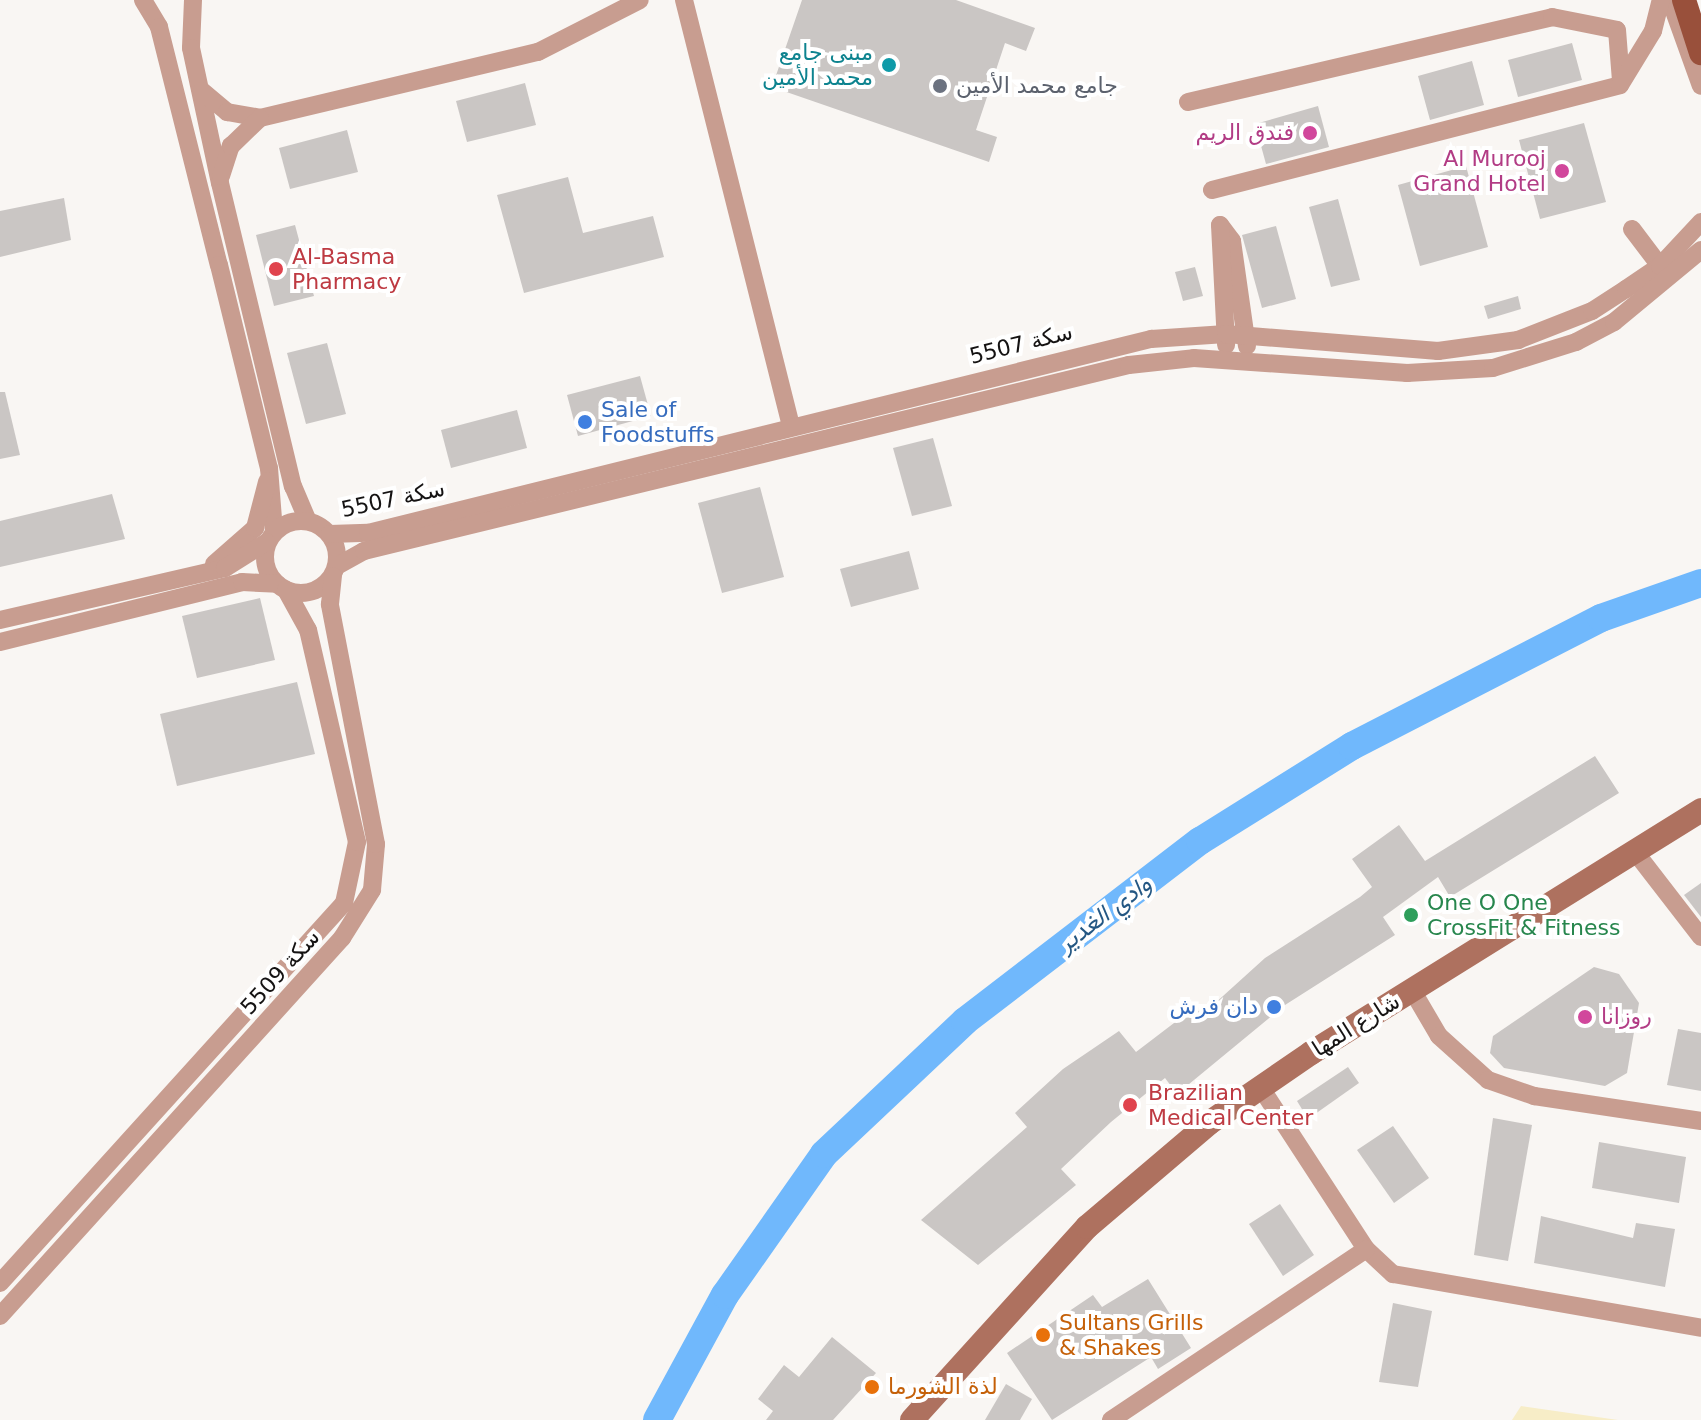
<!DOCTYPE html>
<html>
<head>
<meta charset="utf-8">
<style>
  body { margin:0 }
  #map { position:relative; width:1701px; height:1420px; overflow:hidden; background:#f9f6f3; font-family:"DejaVu Sans",Vazirmatn,sans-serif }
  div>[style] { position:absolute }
  .sand>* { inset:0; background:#f7edc7 }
  .river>* { height:28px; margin:-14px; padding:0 14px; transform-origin:14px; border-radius:14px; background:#70b8fc }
  .building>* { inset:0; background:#cac6c4 }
  .street>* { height:18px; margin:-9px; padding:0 9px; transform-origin:9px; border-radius:9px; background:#c89d90 }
  .street>.ring { margin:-9px; padding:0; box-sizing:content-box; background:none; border:18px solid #c89d90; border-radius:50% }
  .secondary>* { height:24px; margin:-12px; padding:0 12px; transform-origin:12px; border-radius:12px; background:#ae715f }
  .primary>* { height:24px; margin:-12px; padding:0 12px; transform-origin:12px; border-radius:12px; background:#99503b }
  .dots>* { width:22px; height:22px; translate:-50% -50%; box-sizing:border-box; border:4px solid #fff; border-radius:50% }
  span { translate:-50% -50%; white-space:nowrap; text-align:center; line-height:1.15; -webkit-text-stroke:8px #fff; paint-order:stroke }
  .culture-label { font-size:22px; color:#0d838f }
  .right { translate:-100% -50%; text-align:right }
  .worship-label { font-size:22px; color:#5b616d }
  .left { translate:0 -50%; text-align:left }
  .hotel-label { font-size:22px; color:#b23c85 }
  .health-label { font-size:22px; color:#be3a42 }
  .street-label { font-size:22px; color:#151313 }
  .shop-label { font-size:22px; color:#366cbe }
  .leisure-label { font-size:22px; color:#27864d }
  .food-label { font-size:22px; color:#c56008 }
  .water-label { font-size:24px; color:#245783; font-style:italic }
</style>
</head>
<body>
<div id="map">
  <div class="sand">
    <div style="clip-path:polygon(1521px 1406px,1618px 1420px,1512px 1420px)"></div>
  </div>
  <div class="river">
    <div style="left:657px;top:1420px;width:142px;rotate:-61.5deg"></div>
    <div style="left:725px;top:1295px;width:172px;rotate:-54.9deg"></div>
    <div style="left:824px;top:1154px;width:194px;rotate:-43.3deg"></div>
    <div style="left:965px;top:1021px;width:296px;rotate:-37.5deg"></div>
    <div style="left:1200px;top:841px;width:179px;rotate:-32deg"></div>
    <div style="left:1352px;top:746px;width:280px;rotate:-27.2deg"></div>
    <div style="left:1601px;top:618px;width:106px;rotate:-19.3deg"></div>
  </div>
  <div class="building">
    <div style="clip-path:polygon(802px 0,956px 0,1035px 28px,1026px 51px,1005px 43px,976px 130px,997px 137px,989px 162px,772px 87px)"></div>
    <div style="clip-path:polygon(1572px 43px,1582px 80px,1518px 97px,1508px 60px)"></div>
    <div style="clip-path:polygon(1472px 61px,1484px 105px,1430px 120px,1418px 76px)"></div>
    <div style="clip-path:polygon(525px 83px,536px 125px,467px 142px,456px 101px)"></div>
    <div style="clip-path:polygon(1318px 106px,1329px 147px,1266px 164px,1255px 124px)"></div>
    <div style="clip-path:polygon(1584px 123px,1606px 202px,1540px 219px,1519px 140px)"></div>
    <div style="clip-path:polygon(347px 130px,358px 172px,290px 189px,279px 148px)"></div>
    <div style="clip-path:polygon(1466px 166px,1488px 247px,1420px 266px,1398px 185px)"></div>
    <div style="clip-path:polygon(568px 177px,583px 233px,653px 216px,664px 257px,524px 293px,497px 195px)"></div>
    <div style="clip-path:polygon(64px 198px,71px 240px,0 257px,0 211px)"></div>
    <div style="clip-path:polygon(1338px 199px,1360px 280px,1331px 287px,1309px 207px)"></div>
    <div style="clip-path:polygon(295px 225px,314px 296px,274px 306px,256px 235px)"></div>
    <div style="clip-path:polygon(1276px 226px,1296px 299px,1262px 308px,1242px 235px)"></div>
    <div style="clip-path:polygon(1195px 267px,1203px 296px,1183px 301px,1175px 272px)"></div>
    <div style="clip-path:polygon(1518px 296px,1521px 309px,1488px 319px,1484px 306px)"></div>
    <div style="clip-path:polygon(327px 343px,346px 414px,306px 424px,287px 353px)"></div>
    <div style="clip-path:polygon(640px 376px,651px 416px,578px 436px,567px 395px)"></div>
    <div style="clip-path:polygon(0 392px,5px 392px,20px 455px,0 459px)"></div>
    <div style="clip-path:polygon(517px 410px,527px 448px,451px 468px,441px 430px)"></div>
    <div style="clip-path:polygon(933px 438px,952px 506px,912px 516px,893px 448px)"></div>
    <div style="clip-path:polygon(760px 487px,784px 577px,722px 593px,698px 503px)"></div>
    <div style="clip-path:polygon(112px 494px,125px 539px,0 567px,0 521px)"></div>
    <div style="clip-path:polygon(909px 551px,919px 589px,851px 607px,840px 569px)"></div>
    <div style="clip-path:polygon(260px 598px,275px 660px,197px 678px,182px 616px)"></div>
    <div style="clip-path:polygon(297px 682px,315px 754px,177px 786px,160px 714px)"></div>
    <div style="clip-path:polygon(1595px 756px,1619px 793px,1450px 897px,1438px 877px,1383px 917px,1395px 935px,1285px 1005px,1177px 1094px,1165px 1078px,1111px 1122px,1061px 1169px,1076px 1185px,978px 1265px,921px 1220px,1027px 1127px,1015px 1113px,1063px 1069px,1119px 1031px,1136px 1052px,1195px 1007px,1202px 1015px,1265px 958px,1360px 897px,1372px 887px,1352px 859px,1399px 825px,1425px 861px)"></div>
    <div style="clip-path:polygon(1701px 883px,1701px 917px,1684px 895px)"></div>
    <div style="clip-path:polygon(1594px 967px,1619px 974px,1639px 1003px,1627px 1073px,1605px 1086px,1504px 1068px,1490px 1053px,1493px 1036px)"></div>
    <div style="clip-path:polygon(1678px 1029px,1701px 1033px,1701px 1091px,1667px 1085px)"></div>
    <div style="clip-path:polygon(1348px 1067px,1359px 1083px,1308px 1119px,1297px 1101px)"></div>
    <div style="clip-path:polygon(1493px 1118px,1532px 1125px,1508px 1261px,1474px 1255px)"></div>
    <div style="clip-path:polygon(1393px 1126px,1429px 1178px,1394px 1203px,1357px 1150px)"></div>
    <div style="clip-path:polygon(1599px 1142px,1686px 1157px,1679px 1203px,1592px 1188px)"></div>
    <div style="clip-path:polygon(1280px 1204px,1314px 1255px,1283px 1276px,1249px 1224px)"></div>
    <div style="clip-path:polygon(1541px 1216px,1633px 1238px,1636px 1223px,1675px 1229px,1665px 1287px,1534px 1263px)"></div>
    <div style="clip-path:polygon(1148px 1279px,1191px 1348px,1158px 1369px,1151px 1357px,1052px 1420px,1007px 1353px,1093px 1295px,1102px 1307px)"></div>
    <div style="clip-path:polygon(1393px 1303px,1432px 1311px,1418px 1387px,1379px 1382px)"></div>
    <div style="clip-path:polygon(832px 1337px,876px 1373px,833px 1420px,766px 1420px,773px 1411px,758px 1399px,784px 1365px,799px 1377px)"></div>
    <div style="clip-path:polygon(1006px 1384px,1032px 1399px,1020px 1420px,985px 1420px)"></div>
  </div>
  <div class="street">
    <div style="left:143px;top:0;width:31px;rotate:59deg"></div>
    <div style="left:159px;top:27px;width:245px;rotate:75.9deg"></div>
    <div style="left:219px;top:265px;width:209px;rotate:76.2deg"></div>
    <div style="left:269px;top:468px;width:64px;rotate:85.5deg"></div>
    <div style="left:193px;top:0;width:48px;rotate:92.4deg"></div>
    <div style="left:191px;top:48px;width:138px;rotate:77.9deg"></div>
    <div style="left:220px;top:183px;width:312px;rotate:76.5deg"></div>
    <div style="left:293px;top:486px;width:38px;rotate:67deg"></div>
    <div style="left:684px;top:0;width:440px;rotate:75.9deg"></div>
    <div style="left:1670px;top:0;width:91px;rotate:70.2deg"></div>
    <div style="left:202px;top:91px;width:33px;rotate:40deg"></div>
    <div style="left:227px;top:112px;width:34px;rotate:10deg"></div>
    <div style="left:260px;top:118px;width:286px;rotate:-13.4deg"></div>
    <div style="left:538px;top:52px;width:114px;rotate:-27deg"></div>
    <div style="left:1188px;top:102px;width:374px;rotate:-13.1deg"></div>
    <div style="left:1552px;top:17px;width:66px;rotate:11.3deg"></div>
    <div style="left:1617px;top:30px;width:51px;rotate:85.5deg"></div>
    <div style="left:221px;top:176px;width:32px;rotate:-72deg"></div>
    <div style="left:231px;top:146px;width:40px;rotate:-44deg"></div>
    <div style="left:1212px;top:190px;width:421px;rotate:-14.4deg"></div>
    <div style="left:1620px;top:85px;width:63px;rotate:-58.6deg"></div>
    <div style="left:1653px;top:31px;width:32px;rotate:-76deg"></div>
    <div style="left:1220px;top:225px;width:20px;rotate:53deg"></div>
    <div style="left:1232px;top:241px;width:106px;rotate:81.9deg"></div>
    <div style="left:1220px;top:225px;width:120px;rotate:87.1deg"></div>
    <div style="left:1632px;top:229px;width:46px;rotate:52.9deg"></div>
    <div class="ring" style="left:265px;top:521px;width:54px;height:54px"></div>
    <div style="left:330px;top:534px;width:38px;rotate:-2deg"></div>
    <div style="left:368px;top:533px;width:807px;rotate:-13.92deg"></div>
    <div style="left:1151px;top:339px;width:75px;rotate:-3.8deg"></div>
    <div style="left:1226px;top:334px;width:213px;rotate:4.6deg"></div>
    <div style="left:1438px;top:351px;width:81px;rotate:-7.8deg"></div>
    <div style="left:1518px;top:340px;width:79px;rotate:-21.4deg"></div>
    <div style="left:1592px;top:311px;width:40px;rotate:-32.9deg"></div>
    <div style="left:1626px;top:289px;width:41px;rotate:-34.1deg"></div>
    <div style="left:1660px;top:266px;width:60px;rotate:-47deg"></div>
    <div style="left:214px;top:564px;width:55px;rotate:-41.3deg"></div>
    <div style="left:255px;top:528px;width:48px;rotate:-75.4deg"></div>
    <div style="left:337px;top:566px;width:31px;rotate:-29deg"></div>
    <div style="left:364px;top:551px;width:787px;rotate:-13.67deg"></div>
    <div style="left:1129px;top:365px;width:65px;rotate:-6.1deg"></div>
    <div style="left:1194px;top:358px;width:214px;rotate:4deg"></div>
    <div style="left:1407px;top:373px;width:86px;rotate:-3.3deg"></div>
    <div style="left:1493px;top:368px;width:87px;rotate:-17.4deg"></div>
    <div style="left:1576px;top:342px;width:43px;rotate:-27.8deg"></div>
    <div style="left:1614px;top:322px;width:113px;rotate:-39.6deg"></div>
    <div style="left:0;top:620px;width:231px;rotate:-13deg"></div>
    <div style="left:225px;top:568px;width:49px;rotate:-31.8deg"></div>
    <div style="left:0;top:642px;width:249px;rotate:-13.9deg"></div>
    <div style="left:242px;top:582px;width:35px;rotate:3deg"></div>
    <div style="left:1636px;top:853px;width:106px;rotate:52.3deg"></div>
    <div style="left:1412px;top:990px;width:53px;rotate:59.6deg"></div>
    <div style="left:1439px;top:1036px;width:66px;rotate:41.9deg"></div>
    <div style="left:1488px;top:1080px;width:49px;rotate:19.2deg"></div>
    <div style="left:1534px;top:1096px;width:169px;rotate:8.5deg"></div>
    <div style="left:1261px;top:1088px;width:192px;rotate:56.9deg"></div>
    <div style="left:1366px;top:1249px;width:37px;rotate:43deg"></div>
    <div style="left:1393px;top:1274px;width:313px;rotate:9.9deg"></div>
    <div style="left:0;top:1283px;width:513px;rotate:-47.85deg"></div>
    <div style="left:344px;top:903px;width:62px;rotate:-78deg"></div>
    <div style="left:357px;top:842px;width:218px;rotate:-103deg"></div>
    <div style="left:308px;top:630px;width:46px;rotate:-118.8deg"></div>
    <div style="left:0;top:1316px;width:510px;rotate:-47.86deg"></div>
    <div style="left:342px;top:938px;width:57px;rotate:-58deg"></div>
    <div style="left:372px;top:890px;width:46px;rotate:-85deg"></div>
    <div style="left:376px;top:844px;width:244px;rotate:-100.9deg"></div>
    <div style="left:330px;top:604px;width:28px;rotate:-84deg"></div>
    <div style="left:1111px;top:1420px;width:307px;rotate:-33.8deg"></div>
  </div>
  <div class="secondary">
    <div style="left:912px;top:1420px;width:261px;rotate:-47.8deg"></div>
    <div style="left:1087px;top:1227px;width:160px;rotate:-40.4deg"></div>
    <div style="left:1209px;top:1123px;width:124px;rotate:-34.5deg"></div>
    <div style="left:1311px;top:1053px;width:460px;rotate:-31.9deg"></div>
  </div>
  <div class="primary">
    <div style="left:1684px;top:0;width:56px;rotate:72.2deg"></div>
  </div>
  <div class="dots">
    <div style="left:889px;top:65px;background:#0f9aa8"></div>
    <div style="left:940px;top:86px;background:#6b7280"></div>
    <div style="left:1310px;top:133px;background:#d1479c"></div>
    <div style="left:1562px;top:171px;background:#d1479c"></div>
    <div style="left:276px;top:269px;background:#e0444e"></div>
    <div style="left:585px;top:422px;background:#3f7fe0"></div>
    <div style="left:1411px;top:915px;background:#2e9e5b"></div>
    <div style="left:1274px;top:1007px;background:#3f7fe0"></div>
    <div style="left:1585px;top:1017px;background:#d1479c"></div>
    <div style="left:1130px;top:1105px;background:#e0444e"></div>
    <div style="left:1043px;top:1335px;background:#e8710a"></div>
    <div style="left:872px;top:1387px;background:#e8710a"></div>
  </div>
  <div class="culture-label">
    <span class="right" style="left:873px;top:65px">مبنى جامع<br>محمد الأمين</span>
  </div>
  <div class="worship-label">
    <span class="left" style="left:956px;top:86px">جامع محمد الأمين</span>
  </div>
  <div class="hotel-label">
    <span class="right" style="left:1294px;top:133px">فندق الريم</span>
    <span class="right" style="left:1546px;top:171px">Al Murooj<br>Grand Hotel</span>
    <span class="left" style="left:1601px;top:1017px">روزانا</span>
  </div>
  <div class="health-label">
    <span class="left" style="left:292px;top:269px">Al-Basma<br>Pharmacy</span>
    <span class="left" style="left:1148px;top:1105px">Brazilian<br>Medical Center</span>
  </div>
  <div class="street-label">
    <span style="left:1021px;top:344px;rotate:-14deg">سكة 5507</span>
    <span style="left:393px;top:499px;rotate:-12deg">سكة 5507</span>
    <span style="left:280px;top:972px;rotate:-48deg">سكة 5509</span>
    <span style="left:1356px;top:1025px;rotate:-32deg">شارع المها</span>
  </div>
  <div class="shop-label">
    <span class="left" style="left:601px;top:422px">Sale of<br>Foodstuffs</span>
    <span class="right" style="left:1258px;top:1007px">دان فرش</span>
  </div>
  <div class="leisure-label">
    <span class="left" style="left:1427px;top:915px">One O One<br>CrossFit &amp; Fitness</span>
  </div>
  <div class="food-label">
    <span class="left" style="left:1059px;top:1335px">Sultans Grills<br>&amp; Shakes</span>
    <span class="left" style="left:888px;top:1387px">لذة الشورما</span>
  </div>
  <div class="water-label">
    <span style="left:1105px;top:914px;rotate:-37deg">وادي الغدير</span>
  </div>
</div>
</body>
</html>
